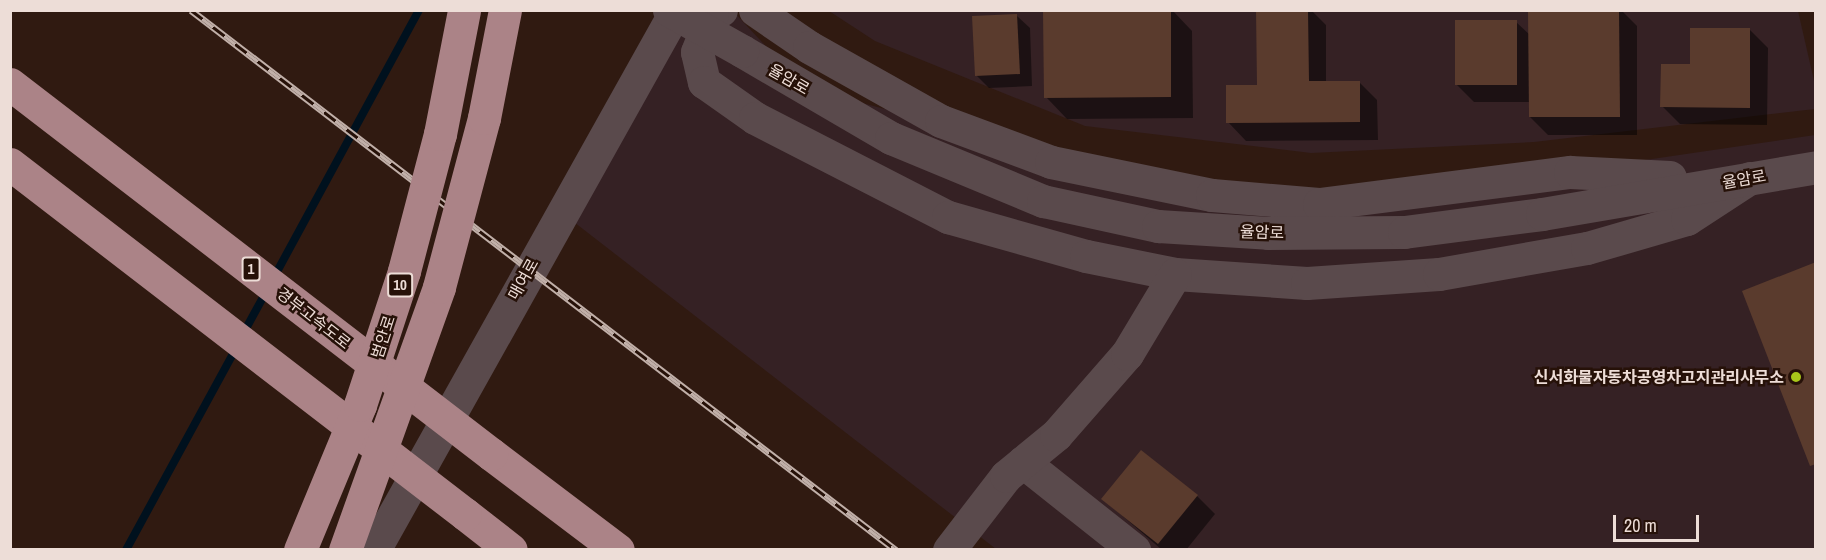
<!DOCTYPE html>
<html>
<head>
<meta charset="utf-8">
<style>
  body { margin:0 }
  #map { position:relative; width:1826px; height:560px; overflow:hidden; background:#301a11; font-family:"Archivo Narrow","Noto Sans KR",sans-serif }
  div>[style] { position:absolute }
  .industrial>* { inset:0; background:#352124 }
  .shadow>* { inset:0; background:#0007 }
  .stream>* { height:8px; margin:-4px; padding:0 4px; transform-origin:4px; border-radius:4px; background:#00111e }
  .building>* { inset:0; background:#5a3b2d }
  .minor>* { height:33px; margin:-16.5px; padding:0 16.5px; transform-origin:16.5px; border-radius:16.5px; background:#5a4a4c }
  .highway>* { height:33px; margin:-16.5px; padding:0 16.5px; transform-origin:16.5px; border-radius:16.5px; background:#ab8387 }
  .rail>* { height:7px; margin-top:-3.5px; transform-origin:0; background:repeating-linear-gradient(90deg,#261108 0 14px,#c1b0a9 0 28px); box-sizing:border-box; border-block:2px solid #c1b0a9 }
  .minor-bridge>* { height:33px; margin:-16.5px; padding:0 16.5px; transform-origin:16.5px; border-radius:16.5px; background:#5a4a4c }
  .highway-bridge>* { height:33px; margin:-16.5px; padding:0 16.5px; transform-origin:16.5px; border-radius:16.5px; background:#ab8387 }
  .dots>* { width:16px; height:16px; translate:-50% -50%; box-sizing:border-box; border:3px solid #261108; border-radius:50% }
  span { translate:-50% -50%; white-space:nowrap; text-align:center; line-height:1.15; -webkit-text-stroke:5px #261108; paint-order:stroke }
  .shield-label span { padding:2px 4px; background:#261108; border:2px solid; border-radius:4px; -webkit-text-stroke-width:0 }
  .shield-label { font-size:15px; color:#edddd7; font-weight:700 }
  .street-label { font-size:16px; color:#edddd7 }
  .poi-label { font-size:16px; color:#edddd7; font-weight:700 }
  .right { translate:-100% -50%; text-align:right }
  .frame { position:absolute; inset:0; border:12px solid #edddd7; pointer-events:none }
  .scale { position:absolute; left:1613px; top:515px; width:86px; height:27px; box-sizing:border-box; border:3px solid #edddd7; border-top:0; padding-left:8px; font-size:18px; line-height:21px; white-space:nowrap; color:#edddd7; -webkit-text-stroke:4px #261108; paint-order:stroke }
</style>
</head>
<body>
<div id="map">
  <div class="industrial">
    <div style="clip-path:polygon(676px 11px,733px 11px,805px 88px,1212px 195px,1515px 179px,1815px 135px,1815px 549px,996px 549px,561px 212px)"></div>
    <div style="clip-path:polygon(829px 11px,1798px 11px,1815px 85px,1815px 109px,1534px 142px,1311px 153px,1085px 126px,875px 41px)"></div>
  </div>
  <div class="shadow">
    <div style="clip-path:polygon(1045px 10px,1172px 10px,1192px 31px,1193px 118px,1067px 119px,1046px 97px)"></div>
    <div style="clip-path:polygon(1258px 10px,1311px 10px,1326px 25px,1326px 83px,1359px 82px,1377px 100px,1378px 140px,1246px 141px,1228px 122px,1259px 86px)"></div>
    <div style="clip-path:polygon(1530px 10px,1621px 10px,1637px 26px,1637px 135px,1548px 135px,1530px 117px,1530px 102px,1474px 102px,1456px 84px,1516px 22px,1530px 35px)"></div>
    <div style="clip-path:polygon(1017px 16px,1030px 28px,1032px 86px,989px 88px,976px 75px)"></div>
    <div style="clip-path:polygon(1750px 30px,1768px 48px,1767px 125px,1680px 124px,1662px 106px,1692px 66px)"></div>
    <div style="clip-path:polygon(1197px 496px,1215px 514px,1186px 550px,1162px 550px,1103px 499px)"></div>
  </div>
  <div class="stream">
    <div style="left:273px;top:279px;width:306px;rotate:-61.5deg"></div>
    <div style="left:243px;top:334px;width:50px;rotate:-61.4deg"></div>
    <div style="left:126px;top:550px;width:232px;rotate:-61.4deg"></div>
  </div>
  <div class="building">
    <div style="clip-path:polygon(1043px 10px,1171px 10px,1171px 97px,1044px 98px)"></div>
    <div style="clip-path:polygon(1256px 10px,1308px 10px,1309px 81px,1360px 81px,1360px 122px,1226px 123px,1226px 85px,1257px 85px)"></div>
    <div style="clip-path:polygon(1528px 10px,1619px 10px,1620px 117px,1529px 117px)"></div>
    <div style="clip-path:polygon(1017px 14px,1020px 74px,975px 76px,972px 16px)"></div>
    <div style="clip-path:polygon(1455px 20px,1517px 20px,1517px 85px,1455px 85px)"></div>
    <div style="clip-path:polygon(1690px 28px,1750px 28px,1750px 108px,1660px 107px,1661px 64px,1690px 64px)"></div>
    <div style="clip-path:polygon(1816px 262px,1816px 464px,1810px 466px,1742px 291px)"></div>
    <div style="clip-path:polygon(1141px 450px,1198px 495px,1158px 544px,1101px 499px)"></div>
  </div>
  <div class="minor">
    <div style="left:721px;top:10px;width:10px;rotate:156deg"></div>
    <div style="left:712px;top:14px;width:41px;rotate:111.5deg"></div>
    <div style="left:697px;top:52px;width:31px;rotate:77deg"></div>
    <div style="left:704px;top:82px;width:62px;rotate:35.2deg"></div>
    <div style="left:755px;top:118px;width:217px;rotate:27.2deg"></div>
    <div style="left:948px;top:217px;width:143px;rotate:15.8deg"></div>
    <div style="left:1086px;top:256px;width:91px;rotate:11.4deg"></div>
    <div style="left:1175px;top:274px;width:132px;rotate:3.9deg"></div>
    <div style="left:1307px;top:283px;width:132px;rotate:-3.9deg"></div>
    <div style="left:1439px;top:274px;width:150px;rotate:-10deg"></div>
    <div style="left:1587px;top:248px;width:104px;rotate:-16.2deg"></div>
    <div style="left:1687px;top:219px;width:75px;rotate:-33.1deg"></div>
    <div style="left:755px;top:10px;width:65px;rotate:34.4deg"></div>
    <div style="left:809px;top:47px;width:151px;rotate:29.3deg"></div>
    <div style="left:941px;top:121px;width:117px;rotate:20.4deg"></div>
    <div style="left:1051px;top:162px;width:164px;rotate:11.6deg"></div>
    <div style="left:1212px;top:195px;width:107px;rotate:4.8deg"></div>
    <div style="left:1319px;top:204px;width:253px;rotate:-7.3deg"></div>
    <div style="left:1570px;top:172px;width:100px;rotate:2.9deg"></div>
    <div style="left:742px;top:51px;width:173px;rotate:30.3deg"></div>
    <div style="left:891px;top:138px;width:165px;rotate:22.5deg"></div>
    <div style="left:1043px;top:201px;width:118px;rotate:12.3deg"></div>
    <div style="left:1158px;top:226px;width:110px;rotate:3.6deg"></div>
    <div style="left:1268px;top:233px;width:136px;rotate:-0.4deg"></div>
    <div style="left:1404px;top:232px;width:139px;rotate:-7.4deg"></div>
    <div style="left:1542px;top:214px;width:278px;rotate:-9.7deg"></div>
    <div style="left:1023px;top:462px;width:142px;rotate:38.4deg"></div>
    <div style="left:374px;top:550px;width:619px;rotate:-60.78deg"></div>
    <div style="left:949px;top:550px;width:93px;rotate:-52.4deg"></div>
    <div style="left:1006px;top:476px;width:65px;rotate:-39.4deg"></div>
    <div style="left:1056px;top:435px;width:108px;rotate:-48.8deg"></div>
    <div style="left:1127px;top:354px;width:93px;rotate:-59deg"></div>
  </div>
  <div class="highway">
    <div style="left:491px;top:454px;width:159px;rotate:37.1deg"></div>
    <div style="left:465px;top:514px;width:58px;rotate:38deg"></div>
  </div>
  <div class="rail">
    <div style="left:191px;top:10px;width:888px;rotate:37.45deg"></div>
  </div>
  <div class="minor-bridge">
    <div style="left:669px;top:10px;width:84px;rotate:29.3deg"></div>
  </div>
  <div class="highway-bridge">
    <div style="left:10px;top:84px;width:607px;rotate:37.57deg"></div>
    <div style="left:10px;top:164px;width:574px;rotate:37.57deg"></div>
    <div style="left:300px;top:550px;width:157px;rotate:-67.5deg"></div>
    <div style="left:360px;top:405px;width:141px;rotate:-71.8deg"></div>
    <div style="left:404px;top:271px;width:142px;rotate:-75.3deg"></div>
    <div style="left:440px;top:134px;width:126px;rotate:-79deg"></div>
    <div style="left:345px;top:550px;width:279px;rotate:-70.3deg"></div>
    <div style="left:439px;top:287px;width:175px;rotate:-75.1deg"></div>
    <div style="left:484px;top:118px;width:110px;rotate:-79deg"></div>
  </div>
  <div class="dots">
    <div style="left:1796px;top:377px;background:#a9c71a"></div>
  </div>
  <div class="shield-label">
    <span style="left:251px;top:269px">1</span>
    <span style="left:400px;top:285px">10</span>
  </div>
  <div class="street-label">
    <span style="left:789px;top:79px;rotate:30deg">율암로</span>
    <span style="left:1744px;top:179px;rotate:-10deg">율암로</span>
    <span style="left:1262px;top:232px;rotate:2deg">율암로</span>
    <span style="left:523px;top:279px;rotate:-61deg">매여로</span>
    <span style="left:314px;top:318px;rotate:38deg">경부고속도로</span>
    <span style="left:383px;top:337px;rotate:-72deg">범안로</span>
  </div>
  <div class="poi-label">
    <span class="right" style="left:1784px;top:377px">신서화물자동차공영차고지관리사무소</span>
  </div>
  <div class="frame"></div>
  <div class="scale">20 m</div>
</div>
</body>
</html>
